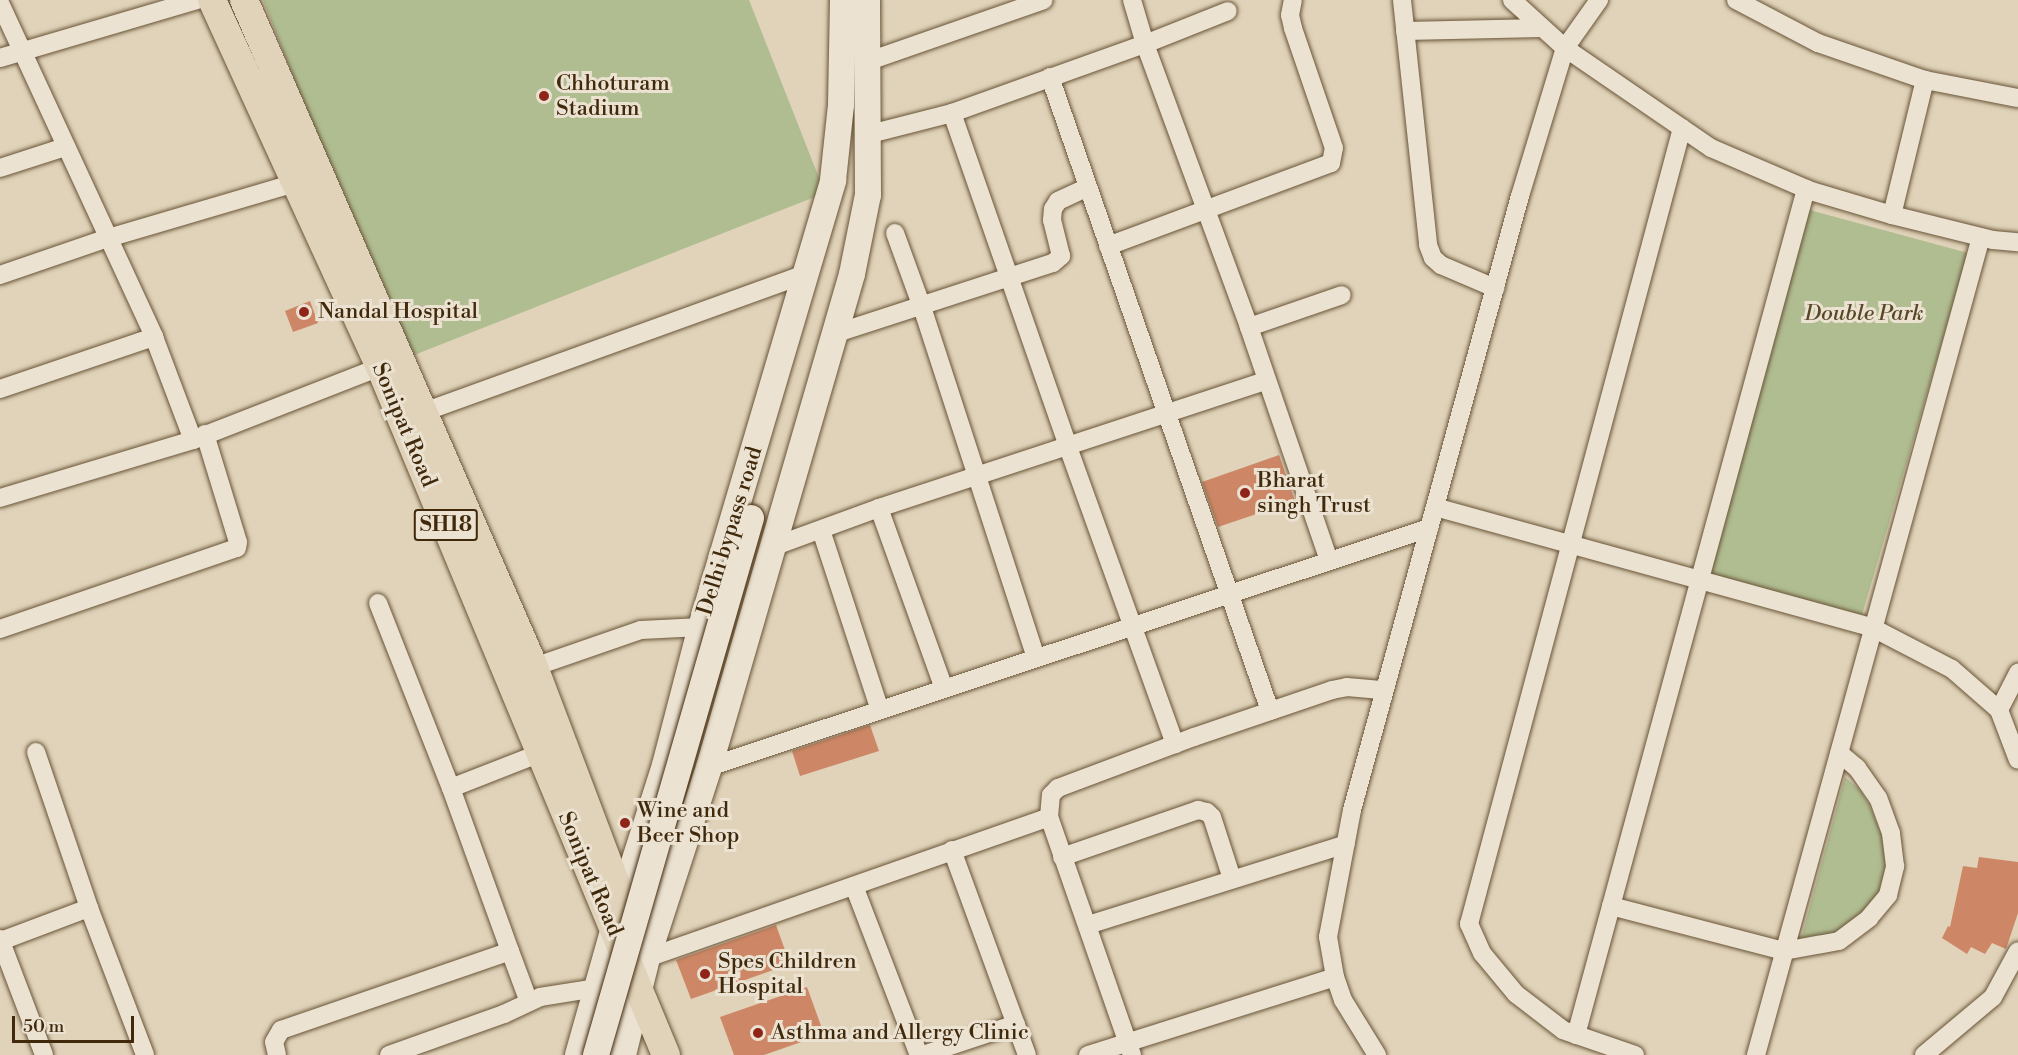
<!DOCTYPE html>
<html>
<head>
<meta charset="utf-8">
<style>
  body { margin:0 }
  #map { position:relative; width:2018px; height:1055px; overflow:hidden; background:#e0d3b9; font-family:"Libre Bodoni",serif }
  div>[style] { position:absolute }
  .green>* { inset:0; background:#b0bd91 }
  .building>* { inset:0; background:#cd8766 }
  .roads { filter:drop-shadow(0 0 2px #695437) drop-shadow(0 0 2px #695437) }
  .street>* { height:18px; margin:-9px; padding:0 9px; transform-origin:9px; border-radius:9px; background:#ebe2d2 }
  .secondary>* { height:26px; margin:-13px; padding:0 13px; transform-origin:13px; border-radius:13px; background:#ebe2d2 }
  .primary>* { height:28px; margin:-14px; padding:0 14px; transform-origin:14px; border-radius:14px; background:#e0d3b9 }
  .bridges { filter:drop-shadow(0 0 2px #41290c) drop-shadow(0 0 2px #41290c) }
  .secondary-bridge>* { height:26px; margin:-13px; padding:0 13px; transform-origin:13px; border-radius:13px; background:#ebe2d2 }
  .dots>* { width:16px; height:16px; translate:-50% -50%; box-sizing:border-box; border:3px solid #ebe2d2; border-radius:50% }
  span { translate:-50% -50%; white-space:nowrap; text-align:center; line-height:1.15; -webkit-text-stroke:6px #ebe2d2; paint-order:stroke }
  .shield-label span { padding:2px 4px; background:#ebe2d2; border:2px solid; border-radius:4px; -webkit-text-stroke-width:0 }
  .shield-label { font-size:21px; color:#41290c; font-weight:700 }
  .poi-label { font-size:22px; color:#41290c }
  .left { translate:0 -50%; text-align:left }
  .park-label { font-size:22px; color:#574727; font-style:italic }
  .street-label { font-size:22px; color:#41290c }
  .scale { position:absolute; left:12px; top:1016px; width:122px; height:27px; box-sizing:border-box; border:3px solid #41290c; border-top:0; padding-left:8px; font-size:18px; line-height:21px; white-space:nowrap; color:#41290c; -webkit-text-stroke:4px #ebe2d2; paint-order:stroke }
</style>
</head>
<body>
<div id="map">
  <div class="green">
    <div style="clip-path:polygon(263px 0,749px 0,825px 193px,404px 359px)"></div>
    <div style="clip-path:polygon(1806px 209px,1968px 253px,1862px 615px,1711px 574px)"></div>
    <div style="clip-path:polygon(1845px 777px,1860px 790px,1870px 806px,1882px 836px,1886px 858px,1884px 883px,1870px 907px,1837px 933px,1801px 939px)"></div>
  </div>
  <div class="building">
    <div style="clip-path:polygon(310px 301px,318px 323px,293px 332px,285px 311px)"></div>
    <div style="clip-path:polygon(1279px 455px,1295px 501px,1218px 527px,1202px 482px)"></div>
    <div style="clip-path:polygon(870px 725px,879px 751px,800px 776px,792px 751px)"></div>
    <div style="clip-path:polygon(1979px 857px,2018px 862px,2018px 913px,2006px 949px,1992px 943px,1985px 954px,1971px 947px,1967px 954px,1942px 938px,1948px 926px,1950px 927px,1963px 866px,1977px 868px)"></div>
    <div style="clip-path:polygon(776px 925px,790px 964px,691px 999px,676px 960px)"></div>
    <div style="clip-path:polygon(807px 987px,824px 1034px,764px 1055px,734px 1055px,720px 1017px)"></div>
  </div>
  <div class="roads">
    <div class="street">
      <div style="left:1132px;top:0;width:46px;rotate:73.5deg"></div>
      <div style="left:1145px;top:44px;width:302px;rotate:69.8deg"></div>
      <div style="left:1249px;top:327px;width:247px;rotate:71.1deg"></div>
      <div style="left:1402px;top:0;width:246px;rotate:83.9deg"></div>
      <div style="left:1428px;top:245px;width:14px;rotate:69deg"></div>
      <div style="left:1433px;top:258px;width:11px;rotate:41deg"></div>
      <div style="left:1441px;top:265px;width:59px;rotate:23.1deg"></div>
      <div style="left:1512px;top:0;width:72px;rotate:42.2deg"></div>
      <div style="left:1565px;top:48px;width:177px;rotate:34.4deg"></div>
      <div style="left:1711px;top:148px;width:109px;rotate:23.3deg"></div>
      <div style="left:1811px;top:191px;width:84px;rotate:16.5deg"></div>
      <div style="left:1892px;top:215px;width:104px;rotate:13.9deg"></div>
      <div style="left:1993px;top:240px;width:25px;rotate:5deg"></div>
      <div style="left:1736px;top:0;width:93px;rotate:27.7deg"></div>
      <div style="left:1818px;top:43px;width:113px;rotate:19.1deg"></div>
      <div style="left:1925px;top:80px;width:95px;rotate:11deg"></div>
      <div style="left:0;top:3px;width:368px;rotate:65.2deg"></div>
      <div style="left:154px;top:337px;width:110px;rotate:69.3deg"></div>
      <div style="left:1405px;top:31px;width:137px;rotate:-1.3deg"></div>
      <div style="left:0;top:58px;width:205px;rotate:-16.4deg"></div>
      <div style="left:866px;top:62px;width:188px;rotate:-19.2deg"></div>
      <div style="left:1050px;top:77px;width:671px;rotate:70.86deg"></div>
      <div style="left:952px;top:113px;width:354px;rotate:70.8deg"></div>
      <div style="left:1068px;top:447px;width:316px;rotate:70.2deg"></div>
      <div style="left:866px;top:135px;width:89px;rotate:-14.3deg"></div>
      <div style="left:952px;top:113px;width:205px;rotate:-19.7deg"></div>
      <div style="left:1145px;top:44px;width:89px;rotate:-21.7deg"></div>
      <div style="left:0;top:168px;width:68px;rotate:-17.9deg"></div>
      <div style="left:1892px;top:215px;width:139px;rotate:-76.3deg"></div>
      <div style="left:895px;top:233px;width:79px;rotate:70deg"></div>
      <div style="left:922px;top:307px;width:369px;rotate:72deg"></div>
      <div style="left:1108px;top:246px;width:238px;rotate:-20.4deg"></div>
      <div style="left:1331px;top:163px;width:15px;rotate:-79deg"></div>
      <div style="left:1334px;top:148px;width:127px;rotate:-108.9deg"></div>
      <div style="left:1293px;top:28px;width:13px;rotate:-103deg"></div>
      <div style="left:1290px;top:15px;width:15px;rotate:-79deg"></div>
      <div style="left:0;top:275px;width:114px;rotate:-18.9deg"></div>
      <div style="left:108px;top:238px;width:205px;rotate:-16.4deg"></div>
      <div style="left:1249px;top:327px;width:98px;rotate:-19deg"></div>
      <div style="left:837px;top:333px;width:227px;rotate:-18deg"></div>
      <div style="left:1053px;top:263px;width:11px;rotate:-41deg"></div>
      <div style="left:1061px;top:256px;width:37px;rotate:-104deg"></div>
      <div style="left:1052px;top:220px;width:11px;rotate:-85deg"></div>
      <div style="left:1053px;top:209px;width:9px;rotate:-58deg"></div>
      <div style="left:1058px;top:201px;width:33px;rotate:-25deg"></div>
      <div style="left:0;top:389px;width:163px;rotate:-18.7deg"></div>
      <div style="left:424px;top:412px;width:406px;rotate:-19.9deg"></div>
      <div style="left:0;top:498px;width:202px;rotate:-16.7deg"></div>
      <div style="left:193px;top:440px;width:201px;rotate:-21.3deg"></div>
      <div style="left:1435px;top:507px;width:454px;rotate:15.4deg"></div>
      <div style="left:1873px;top:628px;width:89px;rotate:27.4deg"></div>
      <div style="left:1952px;top:669px;width:62px;rotate:41.1deg"></div>
      <div style="left:1999px;top:710px;width:53px;rotate:69.2deg"></div>
      <div style="left:879px;top:508px;width:192px;rotate:70.2deg"></div>
      <div style="left:821px;top:530px;width:189px;rotate:71.9deg"></div>
      <div style="left:775px;top:546px;width:111px;rotate:-20.1deg"></div>
      <div style="left:879px;top:508px;width:407px;rotate:-18.2deg"></div>
      <div style="left:378px;top:603px;width:199px;rotate:68.5deg"></div>
      <div style="left:0;top:629px;width:250px;rotate:-18.9deg"></div>
      <div style="left:237px;top:548px;width:6px;rotate:-81deg"></div>
      <div style="left:238px;top:542px;width:113px;rotate:-107deg"></div>
      <div style="left:534px;top:667px;width:113px;rotate:-19.1deg"></div>
      <div style="left:641px;top:630px;width:60px;rotate:-2.9deg"></div>
      <div style="left:1999px;top:710px;width:42px;rotate:-62.8deg"></div>
      <div style="left:36px;top:752px;width:165px;rotate:71.2deg"></div>
      <div style="left:89px;top:908px;width:157px;rotate:69.1deg"></div>
      <div style="left:709px;top:767px;width:759px;rotate:-18.36deg"></div>
      <div style="left:952px;top:850px;width:218px;rotate:69.9deg"></div>
      <div style="left:1062px;top:857px;width:144px;rotate:-19.1deg"></div>
      <div style="left:1198px;top:810px;width:9px;rotate:13deg"></div>
      <div style="left:1207px;top:812px;width:7px;rotate:45deg"></div>
      <div style="left:1212px;top:817px;width:65px;rotate:72.1deg"></div>
      <div style="left:854px;top:886px;width:181px;rotate:69deg"></div>
      <div style="left:1611px;top:906px;width:179px;rotate:14.6deg"></div>
      <div style="left:1784px;top:951px;width:56px;rotate:-10.3deg"></div>
      <div style="left:1839px;top:941px;width:38px;rotate:-37deg"></div>
      <div style="left:1869px;top:918px;width:30px;rotate:-50deg"></div>
      <div style="left:1888px;top:895px;width:30px;rotate:-76deg"></div>
      <div style="left:1895px;top:866px;width:33px;rotate:-97deg"></div>
      <div style="left:1891px;top:833px;width:37px;rotate:-110deg"></div>
      <div style="left:1878px;top:798px;width:37px;rotate:-125deg"></div>
      <div style="left:1857px;top:768px;width:23px;rotate:-140deg"></div>
      <div style="left:1088px;top:925px;width:270px;rotate:-17.4deg"></div>
      <div style="left:0;top:939px;width:124px;rotate:69.2deg"></div>
      <div style="left:1px;top:941px;width:94px;rotate:-20.6deg"></div>
      <div style="left:510px;top:951px;width:54px;rotate:69.6deg"></div>
      <div style="left:647px;top:958px;width:426px;rotate:-19.3deg"></div>
      <div style="left:1576px;top:1035px;width:877px;rotate:-74.79deg"></div>
      <div style="left:277px;top:1055px;width:13px;rotate:-103deg"></div>
      <div style="left:274px;top:1042px;width:14px;rotate:-60deg"></div>
      <div style="left:281px;top:1030px;width:242px;rotate:-19deg"></div>
      <div style="left:510px;top:951px;width:173px;rotate:-109.9deg"></div>
      <div style="left:451px;top:788px;width:93px;rotate:-21.3deg"></div>
      <div style="left:389px;top:1055px;width:122px;rotate:-19.6deg"></div>
      <div style="left:504px;top:1014px;width:40px;rotate:-25deg"></div>
      <div style="left:540px;top:997px;width:58px;rotate:-9deg"></div>
      <div style="left:923px;top:1055px;width:98px;rotate:-18.4deg"></div>
      <div style="left:1088px;top:1055px;width:259px;rotate:-17.5deg"></div>
      <div style="left:1132px;top:1055px;width:252px;rotate:-109.2deg"></div>
      <div style="left:1049px;top:817px;width:22px;rotate:-85deg"></div>
      <div style="left:1051px;top:795px;width:10px;rotate:-45deg"></div>
      <div style="left:1058px;top:788px;width:145px;rotate:-20.6deg"></div>
      <div style="left:1194px;top:737px;width:146px;rotate:-18.8deg"></div>
      <div style="left:1332px;top:690px;width:15px;rotate:-11deg"></div>
      <div style="left:1347px;top:687px;width:37px;rotate:5deg"></div>
      <div style="left:1377px;top:1055px;width:65px;rotate:-121.7deg"></div>
      <div style="left:1343px;top:1000px;width:24px;rotate:-109deg"></div>
      <div style="left:1335px;top:977px;width:41px;rotate:-99.9deg"></div>
      <div style="left:1328px;top:937px;width:129px;rotate:-79.3deg"></div>
      <div style="left:1352px;top:810px;width:637px;rotate:-74.7deg"></div>
      <div style="left:1520px;top:196px;width:155px;rotate:-73.1deg"></div>
      <div style="left:1565px;top:48px;width:59px;rotate:-54.7deg"></div>
      <div style="left:1635px;top:1055px;width:76px;rotate:-160.9deg"></div>
      <div style="left:1563px;top:1030px;width:59px;rotate:-142.5deg"></div>
      <div style="left:1516px;top:994px;width:53px;rotate:-129.7deg"></div>
      <div style="left:1482px;top:953px;width:32px;rotate:-114deg"></div>
      <div style="left:1469px;top:924px;width:824px;rotate:-75.02deg"></div>
      <div style="left:1756px;top:1055px;width:848px;rotate:-74.62deg"></div>
      <div style="left:1924px;top:1055px;width:90px;rotate:-40deg"></div>
      <div style="left:1993px;top:997px;width:52px;rotate:-61.5deg"></div>
    </div>
    <div class="secondary">
      <div style="left:578px;top:1055px;width:161px;rotate:-74.2deg"></div>
      <div style="left:622px;top:900px;width:142px;rotate:-72.3deg"></div>
      <div style="left:665px;top:765px;width:143px;rotate:-75.4deg"></div>
      <div style="left:701px;top:627px;width:466px;rotate:-73.5deg"></div>
      <div style="left:833px;top:180px;width:75px;rotate:-83.9deg"></div>
      <div style="left:841px;top:105px;width:105px;rotate:-88.9deg"></div>
      <div style="left:623px;top:1055px;width:100px;rotate:-76.1deg"></div>
      <div style="left:647px;top:958px;width:201px;rotate:-72deg"></div>
      <div style="left:709px;top:767px;width:513px;rotate:-73.82deg"></div>
      <div style="left:852px;top:274px;width:81px;rotate:-78.6deg"></div>
      <div style="left:868px;top:195px;width:195px;rotate:-90.3deg"></div>
    </div>
    <div class="primary">
      <div style="left:212px;top:0;width:404px;rotate:65.4deg"></div>
      <div style="left:380px;top:367px;width:745px;rotate:67.43deg"></div>
      <div style="left:244px;top:0;width:727px;rotate:66.5deg"></div>
      <div style="left:534px;top:667px;width:258px;rotate:69.3deg"></div>
    </div>
  </div>
  <div class="bridges">
    <div class="secondary-bridge">
      <div style="left:596px;top:1055px;width:559px;rotate:-73.9deg"></div>
    </div>
  </div>
  <div class="dots">
    <div style="left:544px;top:96px;background:#8f2418"></div>
    <div style="left:304px;top:312px;background:#8f2418"></div>
    <div style="left:1245px;top:493px;background:#8f2418"></div>
    <div style="left:625px;top:823px;background:#8f2418"></div>
    <div style="left:705px;top:974px;background:#8f2418"></div>
    <div style="left:758px;top:1033px;background:#8f2418"></div>
  </div>
  <div class="shield-label">
    <span style="left:446px;top:525px">SH18</span>
  </div>
  <div class="poi-label">
    <span class="left" style="left:556px;top:96px">Chhoturam<br>Stadium</span>
    <span class="left" style="left:318px;top:312px">Nandal Hospital</span>
    <span class="left" style="left:1257px;top:493px">Bharat<br>singh Trust</span>
    <span class="left" style="left:637px;top:823px">Wine and<br>Beer Shop</span>
    <span class="left" style="left:718px;top:974px">Spes Children<br>Hospital</span>
    <span class="left" style="left:771px;top:1033px">Asthma and Allergy Clinic</span>
  </div>
  <div class="park-label">
    <span style="left:1864px;top:314px">Double Park</span>
  </div>
  <div class="street-label">
    <span style="left:404px;top:425px;rotate:67deg">Sonipat Road</span>
    <span style="left:730px;top:531px;rotate:-73deg">Delhi bypass road</span>
    <span style="left:590px;top:874px;rotate:67deg">Sonipat Road</span>
  </div>
  <div class="scale">50 m</div>
</div>
</body>
</html>
